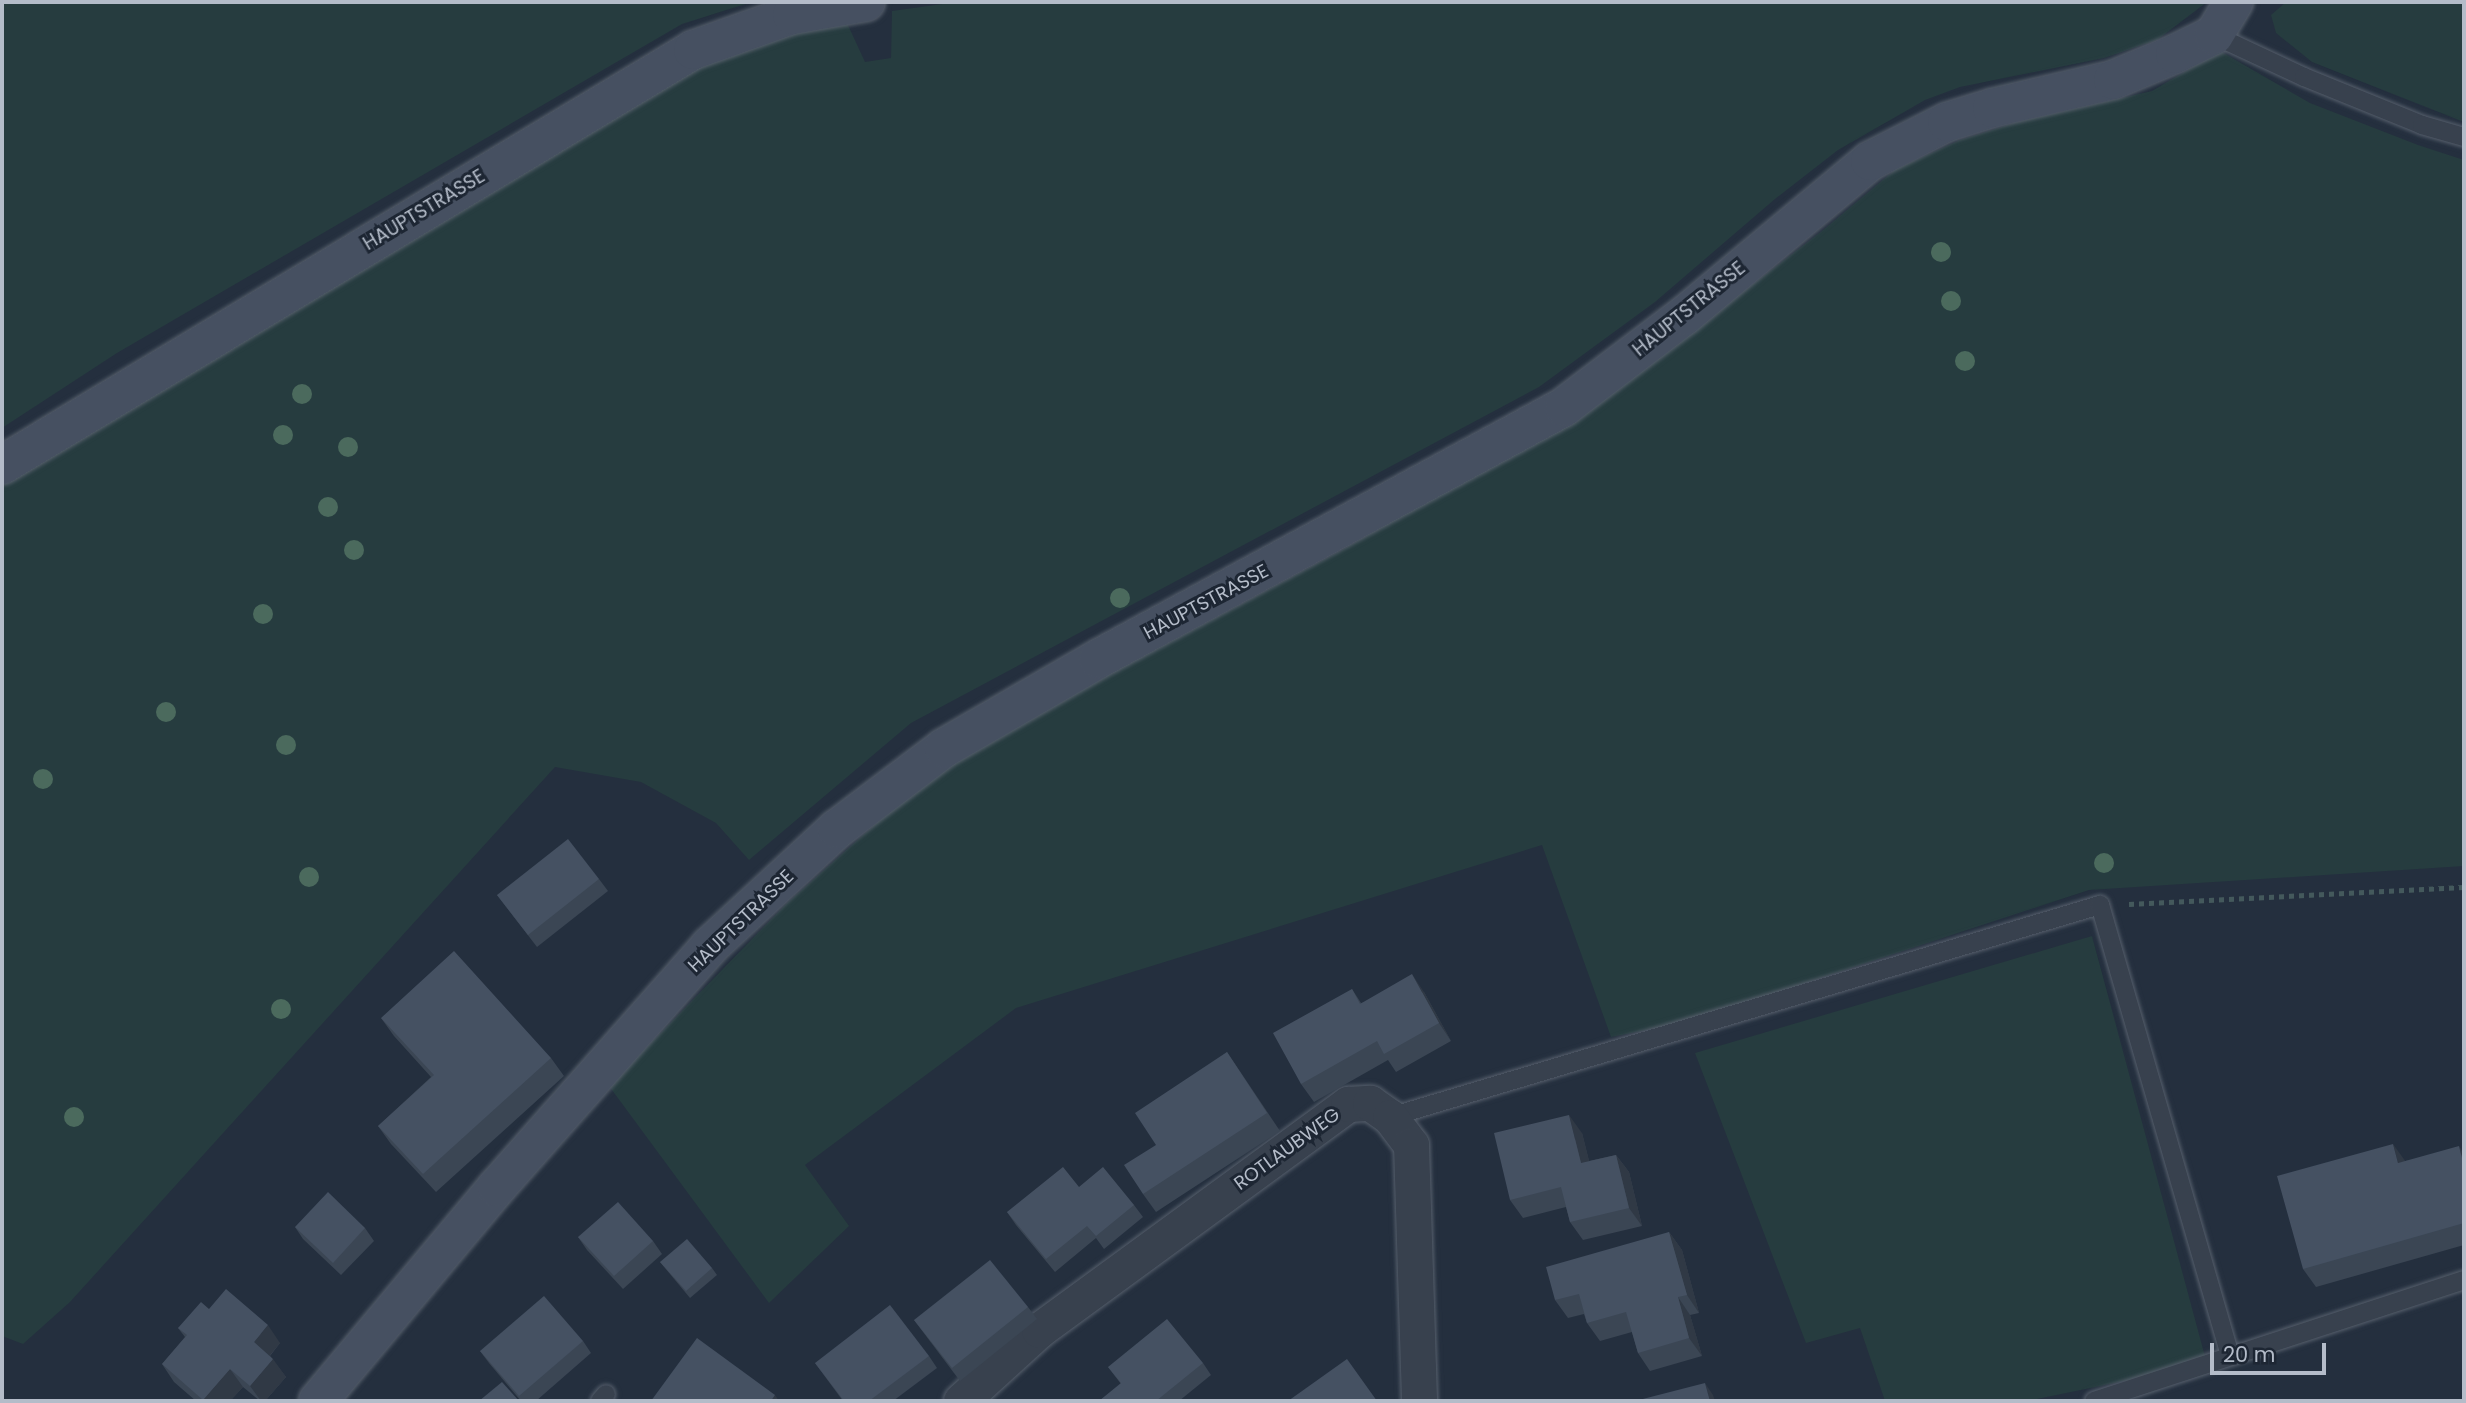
<!DOCTYPE html>
<html>
<head>
<meta charset="utf-8">
<style>
  body { margin:0 }
  #map { position:relative; width:2466px; height:1403px; overflow:hidden; background:#242f3e; font-family:Poppins,sans-serif }
  div>[style] { position:absolute }
  .green>* { inset:0; background:#263c3f }
  .path>* { height:4.5px; margin-top:-2.25px; transform-origin:0; background:repeating-linear-gradient(90deg,#44595c 0 5px,transparent 0 10px) }
  .roads { filter:drop-shadow(0 0 2px #565f6c) drop-shadow(0 0 2px #565f6c) }
  .lane>* { height:18px; margin:-9px; padding:0 9px; transform-origin:9px; border-radius:9px; background:#38414e }
  .street>* { height:35px; margin:-17.5px; padding:0 17.5px; transform-origin:17.5px; border-radius:17.5px; background:#38414e }
  .secondary>* { height:38px; margin:-19px; padding:0 19px; transform-origin:19px; border-radius:19px; background:#465061 }
  .trees>* { width:20px; height:20px; margin:-10px; border-radius:50%; background:#4b6a5d }
  .wall>* { inset:0; background:#3b4654 }
  .shaded-wall>* { inset:0; background:#303945 }
  .building>* { inset:0; background:#455162 }
  span { translate:-50% -50%; white-space:nowrap; text-align:center; line-height:1.15; -webkit-text-stroke:6px #1d2633; paint-order:stroke }
  .street-label { font-size:19px; color:#b4bcc9 }
  .frame { position:absolute; inset:0; border:4px solid #b4bcc9; pointer-events:none }
  .scale { position:absolute; left:2210px; top:1343px; width:116px; height:32px; box-sizing:border-box; border:4px solid #b4bcc9; border-top:0; padding-left:9px; font-size:21px; line-height:24px; white-space:nowrap; color:#b4bcc9; -webkit-text-stroke:5px #1d2633; paint-order:stroke }
</style>
</head>
<body>
<div id="map">
  <div class="green">
    <div style="clip-path:polygon(2px 2px,752px 2px,682px 24px,117px 353px,2px 428px)"></div>
    <div style="clip-path:polygon(957px 2px,2207px 2px,2157px 40px,2104px 58px,1960px 87px,1925px 100px,1838px 150px,1775px 199px,1655px 302px,1539px 387px,911px 723px,749px 860px,716px 823px,641px 782px,555px 767px,70px 1302px,23px 1344px,2px 1336px,2px 479px,712px 58px,802px 32px,847px 23px,865px 62px,891px 58px,892px 11px)"></div>
    <div style="clip-path:polygon(2286px 2px,2464px 2px,2464px 122px,2312px 62px,2276px 33px,2271px 15px)"></div>
    <div style="clip-path:polygon(2220px 51px,2310px 103px,2418px 145px,2464px 160px,2464px 866px,2089px 890px,1683px 1023px,1611px 1037px,1542px 845px,1016px 1008px,805px 1165px,849px 1226px,769px 1303px,609px 1086px,787px 903px,900px 802px,994px 736px,1342px 550px,1596px 404px,1822px 231px,1896px 169px,1960px 140px,2017px 122px,2152px 91px)"></div>
    <div style="clip-path:polygon(2092px 936px,2207px 1364px,2027px 1401px,1885px 1401px,1860px 1328px,1806px 1343px,1695px 1053px)"></div>
  </div>
  <div class="path">
    <div style="left:2129px;top:904px;width:335px;rotate:-2.9deg"></div>
  </div>
  <div class="roads">
    <div class="lane">
      <div style="left:2214px;top:35px;width:99px;rotate:25deg"></div>
      <div style="left:2304px;top:77px;width:127px;rotate:22.1deg"></div>
      <div style="left:2422px;top:125px;width:44px;rotate:15.9deg"></div>
      <div style="left:1390px;top:1117px;width:741px;rotate:-16.63deg"></div>
      <div style="left:2100px;top:905px;width:469px;rotate:73.9deg"></div>
      <div style="left:600px;top:1401px;width:9px;rotate:-49deg"></div>
      <div style="left:2094px;top:1401px;width:389px;rotate:-18.1deg"></div>
    </div>
    <div class="street">
      <div style="left:961px;top:1401px;width:105px;rotate:-42.3deg"></div>
      <div style="left:1039px;top:1330px;width:383px;rotate:-36.2deg"></div>
      <div style="left:1348px;top:1104px;width:22px;rotate:-3deg"></div>
      <div style="left:1370px;top:1103px;width:24px;rotate:35deg"></div>
      <div style="left:1390px;top:1117px;width:35px;rotate:53deg"></div>
      <div style="left:1411px;top:1145px;width:256px;rotate:88.2deg"></div>
    </div>
    <div class="secondary">
      <div style="left:2px;top:465px;width:806px;rotate:-30.99deg"></div>
      <div style="left:693px;top:50px;width:105px;rotate:-19.5deg"></div>
      <div style="left:792px;top:15px;width:75px;rotate:-10deg"></div>
      <div style="left:318px;top:1401px;width:279px;rotate:-50.1deg"></div>
      <div style="left:497px;top:1187px;width:322px;rotate:-48.5deg"></div>
      <div style="left:710px;top:946px;width:173px;rotate:-42.7deg"></div>
      <div style="left:837px;top:829px;width:134px;rotate:-37.1deg"></div>
      <div style="left:944px;top:748px;width:178px;rotate:-30deg"></div>
      <div style="left:1098px;top:659px;width:530px;rotate:-28.4deg"></div>
      <div style="left:1564px;top:407px;width:151px;rotate:-37.2deg"></div>
      <div style="left:1684px;top:316px;width:242px;rotate:-39.8deg"></div>
      <div style="left:1870px;top:161px;width:86px;rotate:-26.9deg"></div>
      <div style="left:1947px;top:122px;width:47px;rotate:-17.3deg"></div>
      <div style="left:1992px;top:108px;width:124px;rotate:-13deg"></div>
      <div style="left:2113px;top:80px;width:67px;rotate:-22.8deg"></div>
      <div style="left:2175px;top:54px;width:43px;rotate:-26deg"></div>
      <div style="left:2214px;top:35px;width:39px;rotate:-59deg"></div>
    </div>
  </div>
  <div class="trees">
    <div style="left:1941px;top:252px"></div>
    <div style="left:1951px;top:301px"></div>
    <div style="left:1965px;top:361px"></div>
    <div style="left:302px;top:394px"></div>
    <div style="left:283px;top:435px"></div>
    <div style="left:348px;top:447px"></div>
    <div style="left:328px;top:507px"></div>
    <div style="left:354px;top:550px"></div>
    <div style="left:1120px;top:598px"></div>
    <div style="left:263px;top:614px"></div>
    <div style="left:166px;top:712px"></div>
    <div style="left:286px;top:745px"></div>
    <div style="left:43px;top:779px"></div>
    <div style="left:2104px;top:863px"></div>
    <div style="left:309px;top:877px"></div>
    <div style="left:281px;top:1009px"></div>
    <div style="left:74px;top:1117px"></div>
  </div>
  <div class="wall">
    <div style="clip-path:polygon(599px 879px,608px 891px,537px 947px,497px 895px)"></div>
    <div style="clip-path:polygon(1352px 989px,1361px 1003px,1424px 992px,1451px 1041px,1396px 1072px,1388px 1060px,1314px 1102px,1301px 1084px)"></div>
    <div style="clip-path:polygon(381px 1018px,551px 1058px,564px 1076px,436px 1192px,391px 1144px,378px 1126px,431px 1077px,394px 1036px)"></div>
    <div style="clip-path:polygon(1227px 1052px,1280px 1131px,1156px 1212px,1143px 1194px,1156px 1145px)"></div>
    <div style="clip-path:polygon(1582px 1133px,1589px 1161px,1616px 1155px,1629px 1172px,1642px 1226px,1583px 1240px,1570px 1222px,1566px 1207px,1523px 1218px,1510px 1200px)"></div>
    <div style="clip-path:polygon(2464px 1154px,2464px 1245px,2316px 1287px,2303px 1269px,2405px 1161px)"></div>
    <div style="clip-path:polygon(1079px 1187px,1134px 1205px,1143px 1217px,1104px 1249px,1096px 1238px,1055px 1272px,1016px 1225px,1007px 1212px)"></div>
    <div style="clip-path:polygon(295px 1227px,365px 1228px,374px 1241px,341px 1275px,303px 1239px)"></div>
    <div style="clip-path:polygon(1669px 1232px,1682px 1250px,1699px 1313px,1690px 1315px,1702px 1356px,1650px 1371px,1638px 1353px,1632px 1332px,1600px 1341px,1587px 1323px,1584px 1314px,1568px 1318px,1555px 1300px)"></div>
    <div style="clip-path:polygon(578px 1237px,653px 1241px,662px 1254px,623px 1289px,587px 1250px)"></div>
    <div style="clip-path:polygon(660px 1262px,712px 1268px,717px 1275px,690px 1298px)"></div>
    <div style="clip-path:polygon(1028px 1307px,1037px 1319px,960px 1381px,914px 1320px)"></div>
    <div style="clip-path:polygon(209px 1309px,280px 1343px,270px 1356px,286px 1377px,265px 1401px,260px 1401px,243px 1387px,230px 1401px,196px 1401px,174px 1382px,162px 1364px,185px 1337px,178px 1328px)"></div>
    <div style="clip-path:polygon(583px 1341px,591px 1353px,536px 1401px,521px 1401px,489px 1363px,480px 1351px)"></div>
    <div style="clip-path:polygon(929px 1356px,937px 1368px,893px 1401px,843px 1401px,815px 1363px)"></div>
    <div style="clip-path:polygon(1203px 1363px,1211px 1375px,1179px 1401px,1099px 1401px,1121px 1384px,1108px 1367px)"></div>
  </div>
  <div class="shaded-wall">
    <div style="clip-path:polygon(1412px 974px,1424px 992px,1451px 1041px,1439px 1023px)"></div>
    <div style="clip-path:polygon(1569px 1115px,1582px 1133px,1594px 1181px,1581px 1163px)"></div>
    <div style="clip-path:polygon(2393px 1144px,2406px 1162px,2398px 1163px)"></div>
    <div style="clip-path:polygon(2459px 1146px,2464px 1154px,2464px 1166px)"></div>
    <div style="clip-path:polygon(1616px 1155px,1629px 1172px,1642px 1226px,1629px 1208px)"></div>
    <div style="clip-path:polygon(1669px 1232px,1682px 1250px,1699px 1313px,1687px 1295px)"></div>
    <div style="clip-path:polygon(1678px 1297px,1690px 1315px,1702px 1356px,1689px 1338px)"></div>
    <div style="clip-path:polygon(268px 1325px,280px 1343px,266px 1360px,254px 1342px)"></div>
    <div style="clip-path:polygon(273px 1359px,286px 1377px,265px 1401px,261px 1401px,250px 1386px)"></div>
    <div style="clip-path:polygon(230px 1369px,243px 1387px,230px 1401px,204px 1401px,203px 1400px)"></div>
    <div style="clip-path:polygon(1705px 1383px,1713px 1395px,1715px 1401px,1710px 1401px)"></div>
    <div style="clip-path:polygon(775px 1395px,779px 1401px,771px 1401px)"></div>
  </div>
  <div class="building">
    <div style="clip-path:polygon(568px 839px,599px 879px,528px 935px,497px 895px)"></div>
    <div style="clip-path:polygon(454px 951px,551px 1058px,423px 1174px,378px 1126px,434px 1075px,381px 1018px)"></div>
    <div style="clip-path:polygon(1412px 974px,1439px 1023px,1384px 1054px,1377px 1041px,1301px 1084px,1273px 1033px,1352px 989px,1360px 1004px)"></div>
    <div style="clip-path:polygon(1227px 1052px,1267px 1113px,1143px 1194px,1124px 1165px,1156px 1145px,1135px 1113px)"></div>
    <div style="clip-path:polygon(1569px 1115px,1581px 1163px,1616px 1155px,1629px 1208px,1570px 1222px,1561px 1187px,1510px 1200px,1494px 1133px)"></div>
    <div style="clip-path:polygon(2393px 1144px,2398px 1163px,2459px 1146px,2464px 1166px,2464px 1223px,2303px 1269px,2277px 1176px)"></div>
    <div style="clip-path:polygon(1063px 1167px,1079px 1187px,1103px 1167px,1134px 1205px,1096px 1236px,1087px 1226px,1046px 1259px,1007px 1212px)"></div>
    <div style="clip-path:polygon(328px 1192px,365px 1228px,333px 1263px,295px 1227px)"></div>
    <div style="clip-path:polygon(618px 1202px,653px 1241px,614px 1276px,578px 1237px)"></div>
    <div style="clip-path:polygon(1669px 1232px,1687px 1295px,1678px 1297px,1689px 1338px,1638px 1353px,1626px 1312px,1587px 1323px,1579px 1294px,1555px 1300px,1546px 1267px)"></div>
    <div style="clip-path:polygon(687px 1239px,712px 1268px,686px 1291px,660px 1262px)"></div>
    <div style="clip-path:polygon(990px 1260px,1028px 1307px,952px 1368px,914px 1320px)"></div>
    <div style="clip-path:polygon(226px 1289px,268px 1325px,254px 1342px,273px 1359px,250px 1386px,230px 1369px,203px 1400px,162px 1364px,187px 1335px,178px 1328px,201px 1302px,209px 1309px)"></div>
    <div style="clip-path:polygon(544px 1296px,583px 1341px,519px 1396px,480px 1351px)"></div>
    <div style="clip-path:polygon(890px 1305px,929px 1356px,869px 1401px,844px 1401px,815px 1363px)"></div>
    <div style="clip-path:polygon(1167px 1319px,1203px 1363px,1156px 1401px,1099px 1401px,1121px 1383px,1108px 1367px)"></div>
    <div style="clip-path:polygon(697px 1338px,775px 1395px,771px 1401px,651px 1401px)"></div>
    <div style="clip-path:polygon(1347px 1359px,1377px 1401px,1288px 1401px)"></div>
    <div style="clip-path:polygon(502px 1382px,519px 1401px,479px 1401px)"></div>
    <div style="clip-path:polygon(1705px 1383px,1710px 1401px,1635px 1401px)"></div>
  </div>
  <div class="street-label">
    <span style="left:424px;top:210px;rotate:-31deg">HAUPTSTRASSE</span>
    <span style="left:1689px;top:309px;rotate:-39deg">HAUPTSTRASSE</span>
    <span style="left:1206px;top:602px;rotate:-28deg">HAUPTSTRASSE</span>
    <span style="left:741px;top:921px;rotate:-44deg">HAUPTSTRASSE</span>
    <span style="left:1287px;top:1149px;rotate:-36deg">ROTLAUBWEG</span>
  </div>
  <div class="frame"></div>
  <div class="scale">20 m</div>
</div>
</body>
</html>
